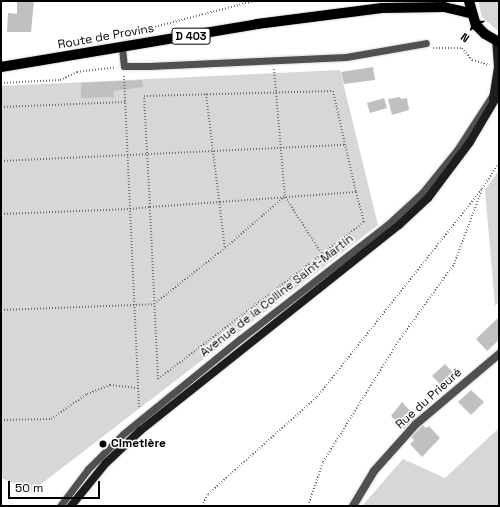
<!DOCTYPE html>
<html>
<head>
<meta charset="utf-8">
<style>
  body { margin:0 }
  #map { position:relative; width:500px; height:507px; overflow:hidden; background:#fff; font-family:"Space Grotesk",sans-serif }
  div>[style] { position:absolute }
  .green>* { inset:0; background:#d7d7d7 }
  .building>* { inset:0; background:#c0c0c0 }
  .path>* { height:2px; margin-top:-1px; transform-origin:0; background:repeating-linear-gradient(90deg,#727272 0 1px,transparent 0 3px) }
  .roads { filter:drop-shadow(0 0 1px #dbdbdb) drop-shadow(0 0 1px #dbdbdb) }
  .lane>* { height:7px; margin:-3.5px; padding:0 3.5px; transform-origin:3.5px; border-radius:3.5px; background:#505050 }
  .street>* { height:8px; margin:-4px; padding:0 4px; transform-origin:4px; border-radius:4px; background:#505050 }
  .secondary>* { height:8px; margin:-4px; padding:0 4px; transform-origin:4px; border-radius:4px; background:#1d1d1d }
  .primary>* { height:10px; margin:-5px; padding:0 5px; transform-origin:5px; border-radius:5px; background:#000 }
  .dots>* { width:11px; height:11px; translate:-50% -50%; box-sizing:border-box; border:2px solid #fff; border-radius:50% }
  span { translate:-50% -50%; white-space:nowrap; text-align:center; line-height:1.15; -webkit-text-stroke:3px #fff; paint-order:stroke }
  .shield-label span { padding:1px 3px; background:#fff; border:1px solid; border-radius:3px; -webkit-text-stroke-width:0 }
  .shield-label { font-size:11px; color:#000; font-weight:700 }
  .street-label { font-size:12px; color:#000 }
  .poi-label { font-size:12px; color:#000; font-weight:700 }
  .left { translate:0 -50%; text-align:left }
  .frame { position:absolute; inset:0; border:2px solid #000; pointer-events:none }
  .north { position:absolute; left:452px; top:8px; width:40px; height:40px; -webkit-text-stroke:3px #fff; paint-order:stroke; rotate:216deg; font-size:11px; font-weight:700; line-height:16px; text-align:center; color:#000 }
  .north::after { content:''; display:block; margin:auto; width:14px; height:18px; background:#000; clip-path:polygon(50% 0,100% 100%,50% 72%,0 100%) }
  .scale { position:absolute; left:8px; top:481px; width:92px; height:18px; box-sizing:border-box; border:2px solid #000; border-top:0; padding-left:5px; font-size:12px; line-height:14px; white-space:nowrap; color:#000; -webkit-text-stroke:3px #fff; paint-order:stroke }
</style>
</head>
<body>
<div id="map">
  <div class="green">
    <div style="clip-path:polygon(478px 1px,499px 1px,499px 32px,482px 17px)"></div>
    <div style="clip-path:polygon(340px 70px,378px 225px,32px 491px,1px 478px,1px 86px)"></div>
    <div style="clip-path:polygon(499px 170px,499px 302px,495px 306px,485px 190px)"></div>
    <div style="clip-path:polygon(499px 428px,499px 506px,362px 506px,403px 459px,445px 478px)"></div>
  </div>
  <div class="building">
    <div style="clip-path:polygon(17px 1px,34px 1px,31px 32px,7px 32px,8px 13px,17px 14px)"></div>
    <div style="clip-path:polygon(373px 67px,375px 80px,344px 84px,341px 72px)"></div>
    <div style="clip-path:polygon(142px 80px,143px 87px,114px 91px,114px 97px,81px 98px,81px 83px)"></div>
    <div style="clip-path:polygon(400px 97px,401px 99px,407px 98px,409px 110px,392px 115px,388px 99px)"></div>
    <div style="clip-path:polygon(384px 98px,387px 108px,370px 113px,367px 103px)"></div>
    <div style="clip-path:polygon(499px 317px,499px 340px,487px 351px,476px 339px)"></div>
    <div style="clip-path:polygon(445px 364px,457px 377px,444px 388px,432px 376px)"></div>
    <div style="clip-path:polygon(471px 390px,484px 402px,471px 415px,458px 402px)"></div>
    <div style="clip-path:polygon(402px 402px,416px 417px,404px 429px,391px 416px)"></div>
    <div style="clip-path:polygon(423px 425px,426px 428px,429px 426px,440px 438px,422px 457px,410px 444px,414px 440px,411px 437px)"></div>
  </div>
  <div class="path">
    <div style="left:135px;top:32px;width:123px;rotate:-14.6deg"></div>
    <div style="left:433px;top:48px;width:29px"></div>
    <div style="left:462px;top:48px;width:16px;rotate:50deg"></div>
    <div style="left:472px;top:60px;width:18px;rotate:16deg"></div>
    <div style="left:274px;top:69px;width:128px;rotate:85.1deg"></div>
    <div style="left:285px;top:197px;width:68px;rotate:57deg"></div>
    <div style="left:124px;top:76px;width:333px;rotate:87.4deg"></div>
    <div style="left:1px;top:83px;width:59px;rotate:-2.9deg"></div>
    <div style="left:60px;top:80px;width:19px;rotate:-25deg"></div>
    <div style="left:77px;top:72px;width:39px;rotate:-7deg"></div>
    <div style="left:206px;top:94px;width:155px;rotate:83deg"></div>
    <div style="left:225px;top:248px;width:78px;rotate:-40.8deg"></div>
    <div style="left:1px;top:107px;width:124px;rotate:-2.3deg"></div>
    <div style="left:1px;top:161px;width:345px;rotate:-2.7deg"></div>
    <div style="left:1px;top:214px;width:129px;rotate:-2.2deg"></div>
    <div style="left:130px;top:209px;width:20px;rotate:-6deg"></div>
    <div style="left:150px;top:207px;width:70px;rotate:-4.1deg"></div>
    <div style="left:220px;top:202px;width:136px;rotate:-4.2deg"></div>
    <div style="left:356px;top:192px;width:31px;rotate:75deg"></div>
    <div style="left:364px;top:222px;width:259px;rotate:142.7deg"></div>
    <div style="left:158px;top:379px;width:172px;rotate:-92.7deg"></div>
    <div style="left:150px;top:207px;width:111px;rotate:-93.1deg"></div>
    <div style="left:144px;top:96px;width:189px;rotate:-1.5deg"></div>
    <div style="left:333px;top:91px;width:104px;rotate:77.2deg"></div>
    <div style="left:1px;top:310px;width:153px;rotate:-2.2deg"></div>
    <div style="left:154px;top:304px;width:90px;rotate:-38.3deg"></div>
    <div style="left:1px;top:420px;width:50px;rotate:-1.1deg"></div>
    <div style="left:51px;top:419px;width:44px;rotate:-34.8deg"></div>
    <div style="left:87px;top:394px;width:25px;rotate:-21deg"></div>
    <div style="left:110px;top:385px;width:28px;rotate:6deg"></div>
    <div style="left:202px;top:506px;width:13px;rotate:-63deg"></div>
    <div style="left:208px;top:494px;width:146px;rotate:-41.7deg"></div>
    <div style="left:317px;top:397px;width:265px;rotate:-51.6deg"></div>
    <div style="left:482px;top:189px;width:31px;rotate:-57deg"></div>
    <div style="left:308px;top:506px;width:46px;rotate:-71.2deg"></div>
    <div style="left:323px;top:462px;width:145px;rotate:-58deg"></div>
    <div style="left:400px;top:339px;width:92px;rotate:-54.2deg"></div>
    <div style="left:454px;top:264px;width:77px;rotate:-69.4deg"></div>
  </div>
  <div class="roads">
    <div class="lane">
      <div style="left:122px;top:48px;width:18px;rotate:84deg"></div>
      <div style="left:124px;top:66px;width:25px"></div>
      <div style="left:149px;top:66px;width:197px;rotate:-2.6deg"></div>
      <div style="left:346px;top:57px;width:81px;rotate:-9.9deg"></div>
      <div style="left:60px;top:506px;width:46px;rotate:-52.9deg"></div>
      <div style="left:88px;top:469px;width:49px;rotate:-45deg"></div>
      <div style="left:123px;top:434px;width:151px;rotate:-39.1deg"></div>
      <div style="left:240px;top:339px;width:186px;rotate:-37.8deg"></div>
      <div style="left:387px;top:225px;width:47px;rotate:-42.4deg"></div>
      <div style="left:422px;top:193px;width:55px;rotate:-50.9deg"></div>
      <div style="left:457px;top:150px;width:68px;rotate:-57deg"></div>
    </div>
    <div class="street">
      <div style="left:353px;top:506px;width:41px;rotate:-59deg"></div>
      <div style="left:374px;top:471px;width:63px;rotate:-48.2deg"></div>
      <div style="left:416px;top:424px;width:109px;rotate:-40.1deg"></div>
    </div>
    <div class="secondary">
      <div style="left:493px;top:99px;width:32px;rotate:-81deg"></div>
      <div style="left:498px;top:67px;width:26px;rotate:-94deg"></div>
      <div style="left:71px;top:506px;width:55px;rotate:-50.9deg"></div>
      <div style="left:106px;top:463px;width:47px;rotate:-43.3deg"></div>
      <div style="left:140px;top:431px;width:331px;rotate:-38.5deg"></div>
      <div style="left:399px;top:225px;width:40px;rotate:-43deg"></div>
      <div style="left:428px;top:198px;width:70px;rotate:-53.1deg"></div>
      <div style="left:470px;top:142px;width:57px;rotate:-59.4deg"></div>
    </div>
    <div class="primary">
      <div style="left:469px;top:1px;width:25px;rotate:74deg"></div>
      <div style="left:476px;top:25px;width:13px;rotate:45deg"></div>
      <div style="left:485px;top:34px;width:16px;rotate:30deg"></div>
      <div style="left:1px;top:67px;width:260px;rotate:-9.5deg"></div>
      <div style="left:257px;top:24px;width:126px;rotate:-7.3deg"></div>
      <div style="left:382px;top:8px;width:62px;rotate:-0.9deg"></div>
      <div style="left:444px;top:7px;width:28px;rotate:13deg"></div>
    </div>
  </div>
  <div class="dots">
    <div style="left:103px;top:444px;background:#000"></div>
  </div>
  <div class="shield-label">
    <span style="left:191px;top:36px">D 403</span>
  </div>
  <div class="street-label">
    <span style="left:106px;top:37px;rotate:-10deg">Route de Provins</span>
    <span style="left:277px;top:296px;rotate:-38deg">Avenue de la Colline Saint-Martin</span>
    <span style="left:429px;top:399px;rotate:-42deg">Rue du Prieuré</span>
  </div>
  <div class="poi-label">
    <span class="left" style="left:111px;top:444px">Cimetière</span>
  </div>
  <div class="frame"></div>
  <div class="north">N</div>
  <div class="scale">50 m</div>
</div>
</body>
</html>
